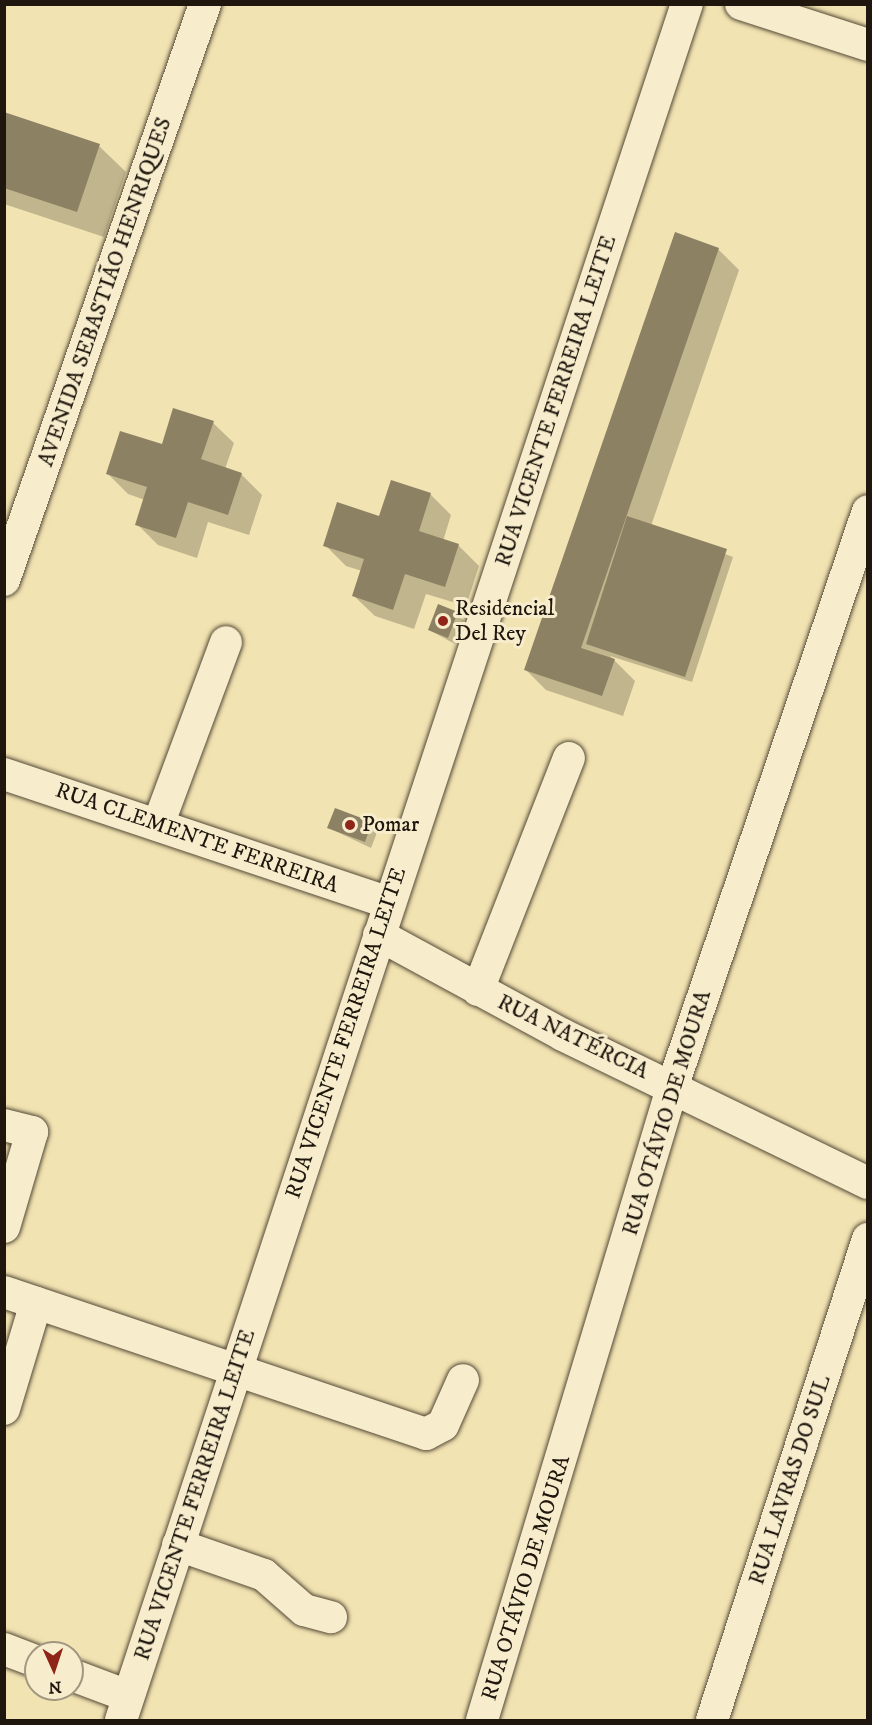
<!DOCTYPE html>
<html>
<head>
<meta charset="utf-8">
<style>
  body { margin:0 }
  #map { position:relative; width:872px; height:1725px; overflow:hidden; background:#f2e3b2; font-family:"IM FELL DW Pica",serif }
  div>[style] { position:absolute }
  .shadow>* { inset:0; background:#0003 }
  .building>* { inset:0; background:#8d8163 }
  .roads { filter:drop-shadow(0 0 2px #544a37) drop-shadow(0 0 2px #544a37) }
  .minor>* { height:32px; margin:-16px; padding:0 16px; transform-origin:16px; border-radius:16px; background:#f7edcd }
  .dots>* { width:16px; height:16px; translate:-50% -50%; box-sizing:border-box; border:3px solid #f7edcd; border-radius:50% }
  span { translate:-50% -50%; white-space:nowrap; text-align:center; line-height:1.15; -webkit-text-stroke:6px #f7edcd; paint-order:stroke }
  .street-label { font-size:22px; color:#1f170e }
  .poi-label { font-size:22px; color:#1f170e }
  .left { translate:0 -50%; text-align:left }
  .frame { position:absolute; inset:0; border:6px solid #1f170e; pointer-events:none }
  .north { position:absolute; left:24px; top:1641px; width:60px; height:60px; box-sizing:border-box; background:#f7edcd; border:2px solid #a19781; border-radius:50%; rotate:177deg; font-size:16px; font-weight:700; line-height:24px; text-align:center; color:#1f170e }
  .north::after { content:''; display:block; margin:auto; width:21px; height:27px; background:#8f2418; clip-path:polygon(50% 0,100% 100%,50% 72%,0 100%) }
</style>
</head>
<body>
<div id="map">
  <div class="shadow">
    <div style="clip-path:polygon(4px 114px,99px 146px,126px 172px,104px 237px,4px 204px)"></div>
    <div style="clip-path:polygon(718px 249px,739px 270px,651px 526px,733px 557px,692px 682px,610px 656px,635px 681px,623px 716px,546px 690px,525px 669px)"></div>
    <div style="clip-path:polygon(213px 423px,234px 443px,225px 469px,241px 474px,262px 495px,249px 535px,208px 522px,197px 558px,158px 545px,137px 524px,145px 500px,128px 494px,107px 473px)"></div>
    <div style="clip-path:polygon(430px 494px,451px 515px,443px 541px,458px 545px,479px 566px,466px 606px,426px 594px,414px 629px,375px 616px,354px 596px,362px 571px,346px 566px,325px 545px)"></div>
    <div style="clip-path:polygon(438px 606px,464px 620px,455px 644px,429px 630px)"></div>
    <div style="clip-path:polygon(371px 823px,378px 830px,371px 848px,329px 828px)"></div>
  </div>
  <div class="building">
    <div style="clip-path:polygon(4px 112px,100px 144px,77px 212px,4px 188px)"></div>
    <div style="clip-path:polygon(675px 232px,719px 248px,581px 648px,615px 659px,602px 696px,524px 670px)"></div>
    <div style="clip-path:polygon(173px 408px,214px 421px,201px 459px,242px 473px,228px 515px,188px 502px,176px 538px,135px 525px,147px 487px,106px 474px,120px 431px,162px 444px)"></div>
    <div style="clip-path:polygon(391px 480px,431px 493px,419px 531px,459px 544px,445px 587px,405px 574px,393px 610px,352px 596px,364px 559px,323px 546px,337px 502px,379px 516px)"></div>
    <div style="clip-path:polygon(627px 516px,727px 549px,685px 677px,586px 644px)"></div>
    <div style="clip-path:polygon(438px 604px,458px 612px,448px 638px,428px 630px)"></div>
    <div style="clip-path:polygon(335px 808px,372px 822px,365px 842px,327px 828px)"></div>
  </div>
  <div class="roads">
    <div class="minor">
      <div style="left:741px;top:4px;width:133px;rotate:17.9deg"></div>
      <div style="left:4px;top:580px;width:610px;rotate:-70.76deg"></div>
      <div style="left:4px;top:774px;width:406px;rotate:18.5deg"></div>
      <div style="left:158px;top:825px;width:195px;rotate:-69.6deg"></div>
      <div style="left:379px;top:935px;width:209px;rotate:28.5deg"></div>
      <div style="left:563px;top:1035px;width:339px;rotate:25.9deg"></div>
      <div style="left:478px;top:990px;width:249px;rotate:-68.6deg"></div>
      <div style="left:4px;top:1125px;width:29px;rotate:14deg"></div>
      <div style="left:32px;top:1132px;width:99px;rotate:106.4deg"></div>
      <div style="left:4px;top:1292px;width:445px;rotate:18.6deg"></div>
      <div style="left:426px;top:1434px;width:19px;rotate:-28deg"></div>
      <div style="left:443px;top:1425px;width:49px;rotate:-66deg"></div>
      <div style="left:4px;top:1409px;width:111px;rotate:-73.2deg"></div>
      <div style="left:178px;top:1545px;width:91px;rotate:19.2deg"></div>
      <div style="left:264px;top:1575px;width:53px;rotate:41.2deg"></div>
      <div style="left:304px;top:1610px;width:28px;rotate:15deg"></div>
      <div style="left:4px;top:1649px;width:34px;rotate:21deg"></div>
      <div style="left:72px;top:1675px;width:60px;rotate:20.6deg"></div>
      <div style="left:121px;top:1720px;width:1807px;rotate:-71.75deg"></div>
      <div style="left:482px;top:1720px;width:663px;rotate:-73.26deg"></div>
      <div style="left:673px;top:1085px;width:606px;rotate:-71.24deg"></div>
      <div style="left:712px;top:1720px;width:506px;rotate:-72.03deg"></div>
    </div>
  </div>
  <div class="dots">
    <div style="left:443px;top:621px;background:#8f2418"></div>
    <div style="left:350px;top:825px;background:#8f2418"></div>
  </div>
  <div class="street-label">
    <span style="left:105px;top:292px;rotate:-71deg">AVENIDA SEBASTIÃO HENRIQUES</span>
    <span style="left:556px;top:401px;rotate:-72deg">RUA VICENTE FERREIRA LEITE</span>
    <span style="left:197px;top:838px;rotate:19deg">RUA CLEMENTE FERREIRA</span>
    <span style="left:346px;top:1033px;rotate:-72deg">RUA VICENTE FERREIRA LEITE</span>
    <span style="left:573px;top:1037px;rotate:26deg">RUA NATÉRCIA</span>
    <span style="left:667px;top:1113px;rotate:-73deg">RUA OTÁVIO DE MOURA</span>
    <span style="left:790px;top:1480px;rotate:-72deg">RUA LAVRAS DO SUL</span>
    <span style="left:195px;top:1495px;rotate:-72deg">RUA VICENTE FERREIRA LEITE</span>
    <span style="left:526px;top:1578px;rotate:-73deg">RUA OTÁVIO DE MOURA</span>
  </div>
  <div class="poi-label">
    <span class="left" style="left:455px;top:621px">Residencial<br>Del Rey</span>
    <span class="left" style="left:362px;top:825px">Pomar</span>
  </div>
  <div class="frame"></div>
  <div class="north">N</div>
</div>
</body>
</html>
